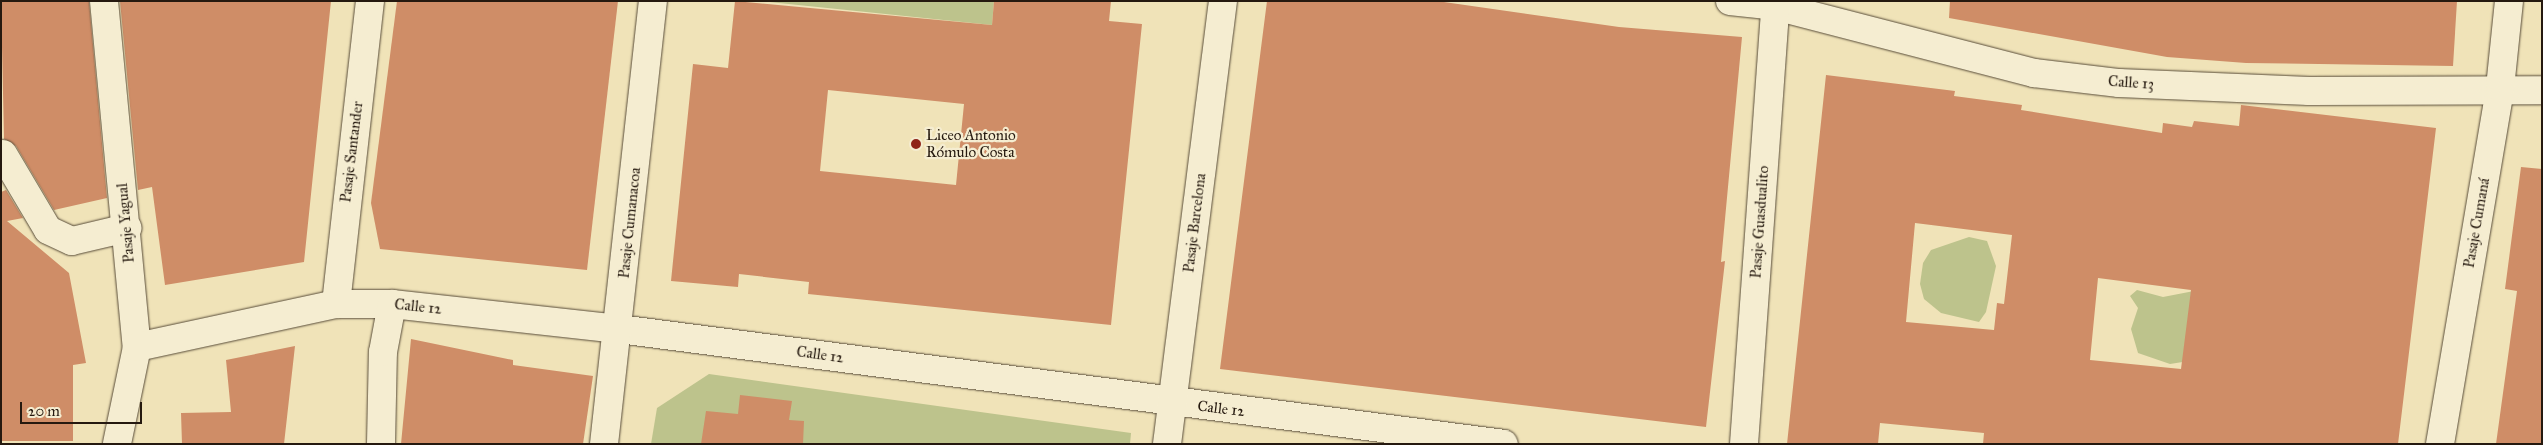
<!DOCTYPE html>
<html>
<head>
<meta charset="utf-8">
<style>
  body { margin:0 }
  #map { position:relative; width:2543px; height:445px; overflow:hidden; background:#f0e3b8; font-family:"IM FELL Great Primer",serif }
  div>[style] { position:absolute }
  .green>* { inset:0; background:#bdc38c }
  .building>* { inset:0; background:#cf8d67 }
  .roads { filter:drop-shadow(0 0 1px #584c39) drop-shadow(0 0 1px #584c39) }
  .minor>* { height:28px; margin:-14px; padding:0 14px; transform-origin:14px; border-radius:14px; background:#f5edd1 }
  .dots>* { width:14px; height:14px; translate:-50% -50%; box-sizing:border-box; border:2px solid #f5edd1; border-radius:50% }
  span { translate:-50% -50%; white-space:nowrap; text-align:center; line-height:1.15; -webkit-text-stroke:4.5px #f5edd1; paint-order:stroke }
  .street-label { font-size:15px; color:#25190f }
  .poi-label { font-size:15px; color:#25190f }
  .left { translate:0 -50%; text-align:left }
  .frame { position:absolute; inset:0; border:2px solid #25190f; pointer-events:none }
  .scale { position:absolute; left:20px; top:402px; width:122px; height:22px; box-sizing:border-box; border:2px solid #25190f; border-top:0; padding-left:6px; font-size:15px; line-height:18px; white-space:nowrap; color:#25190f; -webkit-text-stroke:4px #f5edd1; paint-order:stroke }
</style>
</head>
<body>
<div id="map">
  <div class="green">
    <div style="clip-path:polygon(759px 1px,994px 1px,992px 25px)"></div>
    <div style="clip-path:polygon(1969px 237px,1987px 241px,1996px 266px,1986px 312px,1979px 322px,1941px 313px,1924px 299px,1920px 284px,1923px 263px,1931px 250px)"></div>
    <div style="clip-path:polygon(2137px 290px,2163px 297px,2194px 291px,2189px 361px,2170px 364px,2138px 353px,2131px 329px,2138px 308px,2130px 296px)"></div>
    <div style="clip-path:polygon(709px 374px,1131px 433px,1130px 444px,651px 444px,657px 408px)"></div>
  </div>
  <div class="building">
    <div style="clip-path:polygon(1px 1px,89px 1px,107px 198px,54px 210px,16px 146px,4px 139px)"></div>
    <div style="clip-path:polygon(120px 1px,331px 1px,304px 262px,165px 285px,152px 187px,138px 190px)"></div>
    <div style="clip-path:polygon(397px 1px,618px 1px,587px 270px,380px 249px,371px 203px)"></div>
    <div style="clip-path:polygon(evenodd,735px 1px,992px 25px,994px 1px,1111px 1px,1109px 21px,1142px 24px,1111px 325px,808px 294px,809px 282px,739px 274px,738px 287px,671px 281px,693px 64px,728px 68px,735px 1px,828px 90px,964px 104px,956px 185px,820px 171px,828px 90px)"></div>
    <div style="clip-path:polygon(1267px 1px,1437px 1px,1619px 27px,1742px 37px,1721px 262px,1725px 261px,1706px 427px,1220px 369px)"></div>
    <div style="clip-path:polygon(1950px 1px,2457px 1px,2453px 66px,2246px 63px,2167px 57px,1949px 18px)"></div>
    <div style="clip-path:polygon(evenodd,1826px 75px,1955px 91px,1954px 96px,2022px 105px,2021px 110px,2162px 133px,2163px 123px,2192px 127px,2194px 121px,2239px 126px,2241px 105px,2436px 128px,2398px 444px,1983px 444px,1984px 433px,1880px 423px,1878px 444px,1787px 444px,1826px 75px,1915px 223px,2012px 235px,2004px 304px,1997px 303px,1994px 330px,1906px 322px,1915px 223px,1826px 75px,2098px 278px,2191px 290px,2181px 369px,2090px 360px,2098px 278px)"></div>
    <div style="clip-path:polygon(2521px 167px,2542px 169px,2542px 444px,2496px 444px,2517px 291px,2505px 289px)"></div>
    <div style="clip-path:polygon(6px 190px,23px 218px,7px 221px,69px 273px,86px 363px,73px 365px,73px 441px,1px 441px,1px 192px)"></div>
    <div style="clip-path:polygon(411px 339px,513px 360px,513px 365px,593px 376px,583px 444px,401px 444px)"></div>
    <div style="clip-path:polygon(295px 346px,284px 444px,182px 444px,181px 413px,231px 412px,226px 360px)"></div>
    <div style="clip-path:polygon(740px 395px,792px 401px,789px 420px,804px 421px,803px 444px,701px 444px,706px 411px,738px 414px)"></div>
  </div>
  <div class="roads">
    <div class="minor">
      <div style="left:104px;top:1px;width:348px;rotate:84.6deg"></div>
      <div style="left:137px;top:347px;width:99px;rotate:101.7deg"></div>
      <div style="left:1730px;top:1px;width:45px;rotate:6.3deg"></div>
      <div style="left:1775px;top:6px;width:268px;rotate:14.5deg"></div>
      <div style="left:2034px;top:73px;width:86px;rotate:6.7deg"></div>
      <div style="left:2119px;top:83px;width:190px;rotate:2.4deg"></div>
      <div style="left:2309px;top:91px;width:233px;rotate:-0.2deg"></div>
      <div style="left:3px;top:154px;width:88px;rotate:59.4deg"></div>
      <div style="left:48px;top:230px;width:26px;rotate:25deg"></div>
      <div style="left:72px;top:241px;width:57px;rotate:-13.3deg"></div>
      <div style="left:336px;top:304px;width:305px;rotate:-83.6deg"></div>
      <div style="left:137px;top:347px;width:204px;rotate:-12.2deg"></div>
      <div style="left:336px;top:304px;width:56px"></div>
      <div style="left:392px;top:304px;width:228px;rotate:6.3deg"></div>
      <div style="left:619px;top:329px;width:892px;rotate:7.4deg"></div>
      <div style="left:381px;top:444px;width:92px;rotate:-88.8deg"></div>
      <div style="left:383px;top:352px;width:49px;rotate:-79.4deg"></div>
      <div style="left:604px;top:444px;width:446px;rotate:-83.7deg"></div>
      <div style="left:1167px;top:444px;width:447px;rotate:-82.8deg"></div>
      <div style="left:1744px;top:444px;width:444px;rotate:-85.9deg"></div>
      <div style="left:2440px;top:444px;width:361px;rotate:-80.4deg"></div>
      <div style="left:2500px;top:88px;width:87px;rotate:-84.1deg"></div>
    </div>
  </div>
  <div class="dots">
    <div style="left:916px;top:144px;background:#8f2418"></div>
  </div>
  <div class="street-label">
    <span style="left:2131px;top:83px;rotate:4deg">Calle 13</span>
    <span style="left:352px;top:152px;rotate:-83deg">Pasaje Santander</span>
    <span style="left:1760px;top:222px;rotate:-86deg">Pasaje Guasdualito</span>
    <span style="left:126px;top:223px;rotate:-95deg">Pasaje Yagual</span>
    <span style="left:630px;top:223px;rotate:-84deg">Pasaje Cumanacoa</span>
    <span style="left:1195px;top:223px;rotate:-83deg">Pasaje Barcelona</span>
    <span style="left:2477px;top:223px;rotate:-80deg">Pasaje Cumaná</span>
    <span style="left:418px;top:307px;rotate:6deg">Calle 12</span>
    <span style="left:820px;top:355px;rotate:8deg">Calle 12</span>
    <span style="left:1221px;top:409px;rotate:7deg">Calle 12</span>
  </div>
  <div class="poi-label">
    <span class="left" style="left:926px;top:144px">Liceo Antonio<br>Rómulo Costa</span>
  </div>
  <div class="frame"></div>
  <div class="scale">20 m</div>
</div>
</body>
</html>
